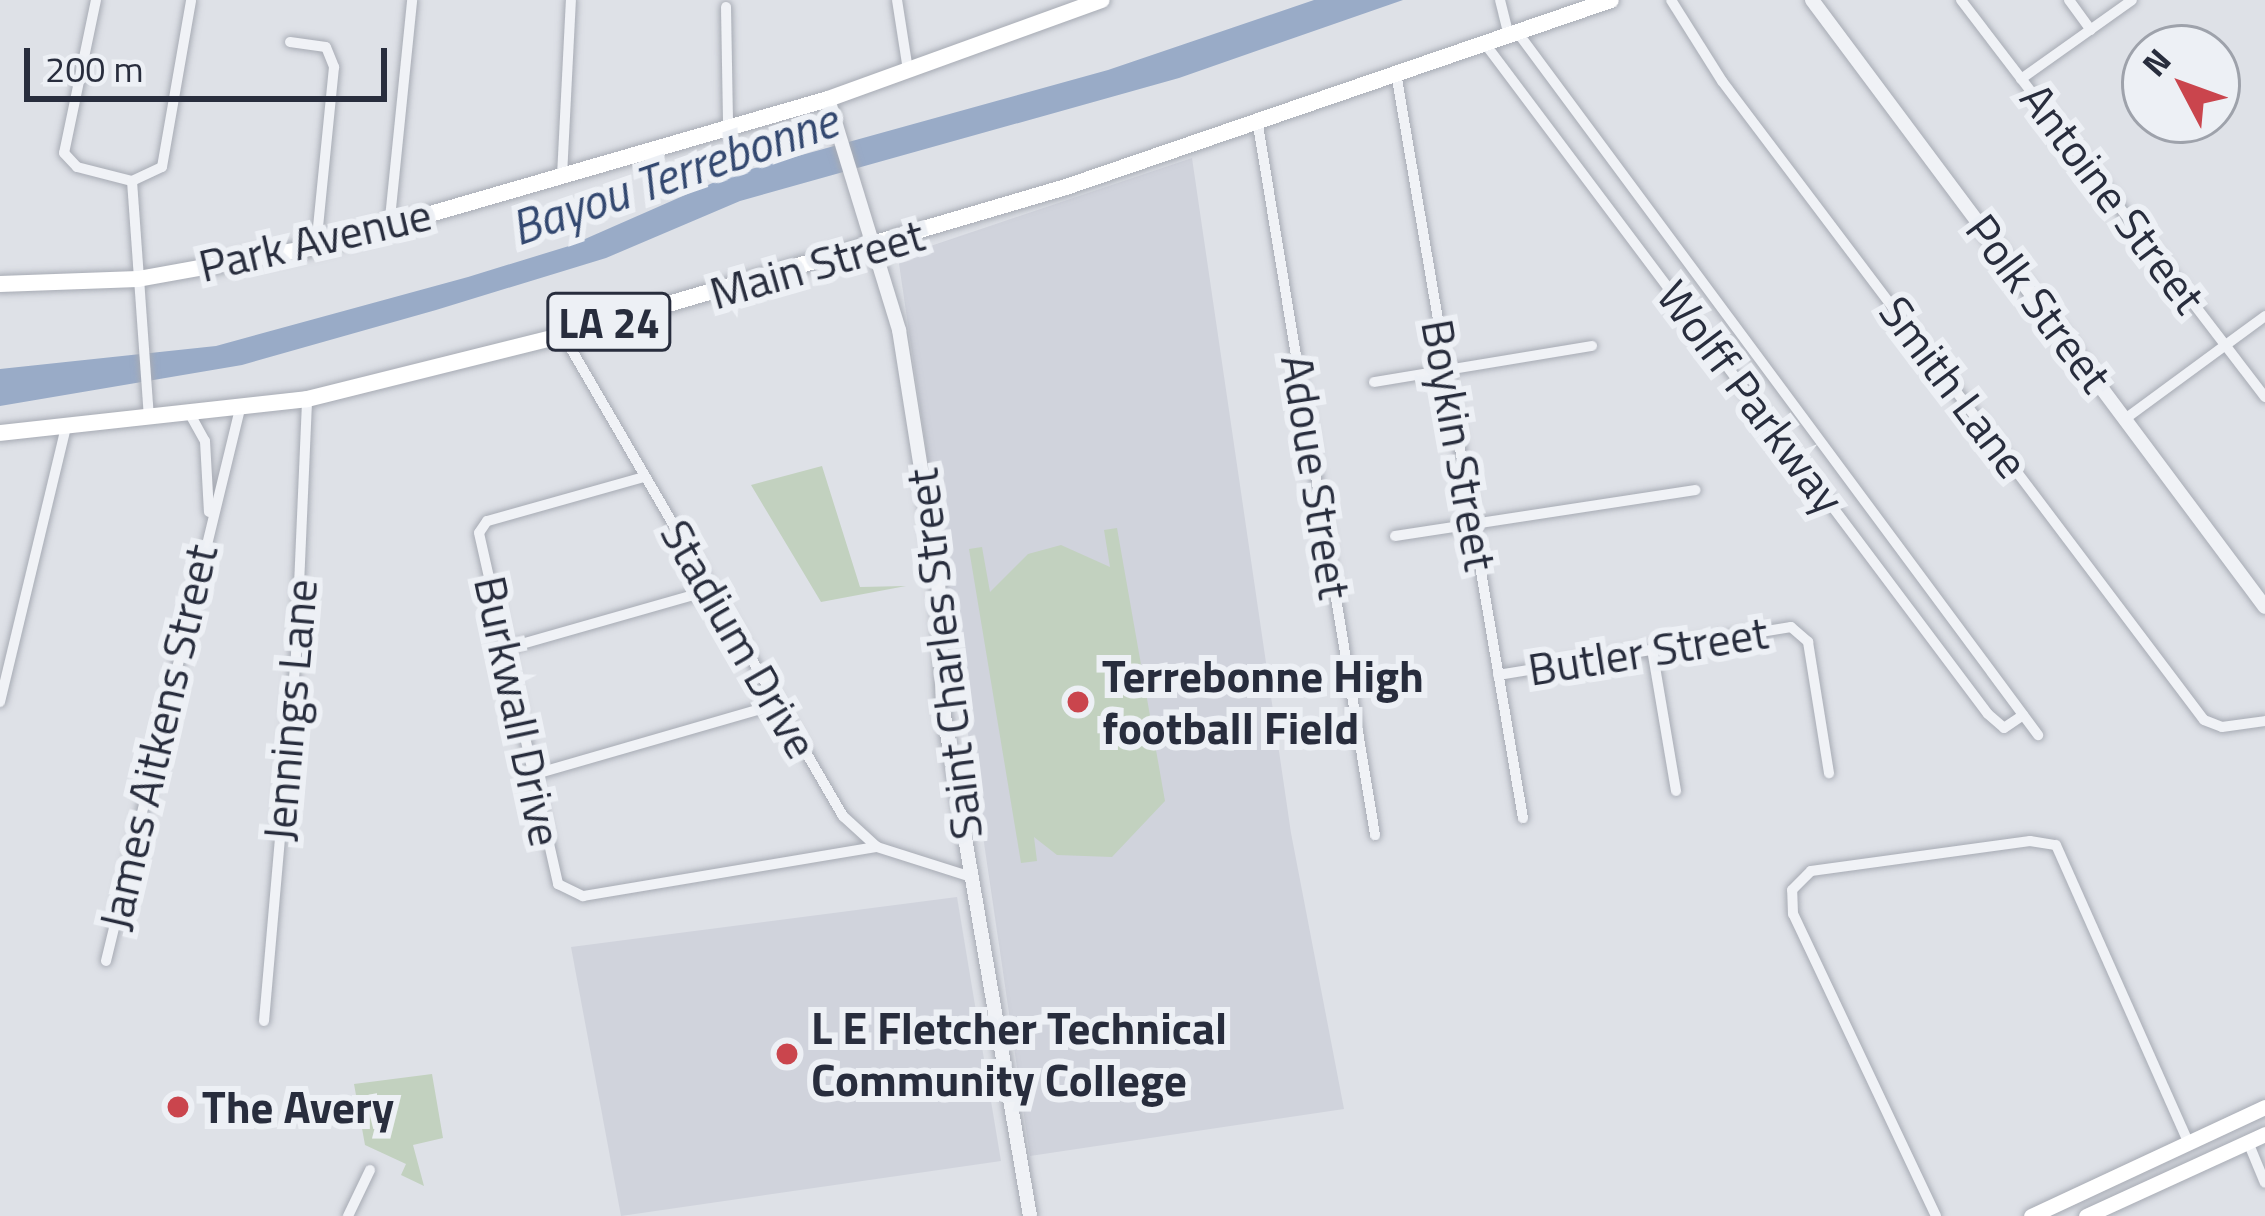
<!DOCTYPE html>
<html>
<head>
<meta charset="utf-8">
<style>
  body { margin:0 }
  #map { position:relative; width:2265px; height:1216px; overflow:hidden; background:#dee1e7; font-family:"Titillium Web",sans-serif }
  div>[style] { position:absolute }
  .built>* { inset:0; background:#d0d3dc }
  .green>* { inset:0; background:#c2d1bf }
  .water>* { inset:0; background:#99abc7 }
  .roads { filter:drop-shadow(0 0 3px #a7abb4) drop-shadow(0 0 3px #a7abb4) }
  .minor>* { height:10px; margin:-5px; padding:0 5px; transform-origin:5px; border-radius:5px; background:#f0f2f6 }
  .tertiary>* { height:14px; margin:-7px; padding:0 7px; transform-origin:7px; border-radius:7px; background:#f0f2f6 }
  .secondary>* { height:15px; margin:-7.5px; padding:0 7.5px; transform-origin:7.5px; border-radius:7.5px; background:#fff }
  .primary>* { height:16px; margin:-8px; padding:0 8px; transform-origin:8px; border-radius:8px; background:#fff }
  .dots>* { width:33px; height:33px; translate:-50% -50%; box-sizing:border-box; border:6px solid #edf0f5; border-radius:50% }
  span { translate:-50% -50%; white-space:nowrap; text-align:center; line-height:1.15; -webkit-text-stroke:12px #edf0f5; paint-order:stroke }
  .shield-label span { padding:3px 9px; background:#edf0f5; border:3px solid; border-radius:9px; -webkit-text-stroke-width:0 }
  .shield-label { font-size:42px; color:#282d3d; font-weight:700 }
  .street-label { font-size:45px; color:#282d3d }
  .poi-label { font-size:45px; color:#282d3d; font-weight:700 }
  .left { translate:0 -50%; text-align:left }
  .water-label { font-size:48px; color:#334870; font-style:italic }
  .north { position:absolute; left:2121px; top:24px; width:120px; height:120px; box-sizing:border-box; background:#edf0f5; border:3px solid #9ea2ab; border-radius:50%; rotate:311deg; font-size:33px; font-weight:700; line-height:48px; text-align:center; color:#282d3d }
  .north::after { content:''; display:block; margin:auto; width:42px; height:54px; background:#ca454d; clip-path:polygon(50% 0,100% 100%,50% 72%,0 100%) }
  .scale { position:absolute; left:24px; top:48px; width:363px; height:54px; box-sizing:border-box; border:6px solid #282d3d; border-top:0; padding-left:15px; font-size:36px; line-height:42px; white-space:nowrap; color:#282d3d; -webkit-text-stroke:9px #edf0f5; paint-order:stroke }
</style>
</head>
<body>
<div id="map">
  <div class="built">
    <div style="clip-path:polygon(1192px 158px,1291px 833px,1344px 1109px,1030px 1156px,898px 257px)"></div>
    <div style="clip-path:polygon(957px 897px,1001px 1161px,621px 1216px,571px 947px)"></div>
  </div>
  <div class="green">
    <div style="clip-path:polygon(822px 466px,860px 587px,906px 586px,821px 602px,751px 485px)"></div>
    <div style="clip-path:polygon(1117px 528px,1165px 801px,1112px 857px,1057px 855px,1034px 837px,1037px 861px,1021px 863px,969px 549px,982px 547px,990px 592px,1028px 554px,1061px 545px,1110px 567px,1104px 530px)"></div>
    <div style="clip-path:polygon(432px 1074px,443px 1138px,413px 1145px,424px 1186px,401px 1175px,406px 1164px,365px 1145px,354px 1084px)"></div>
  </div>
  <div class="water">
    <div style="clip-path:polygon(1314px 0,1403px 0,1179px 78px,740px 201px,606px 258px,436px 310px,242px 365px,0 406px,0 369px,216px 346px,468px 277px,569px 246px,733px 174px,1108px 70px)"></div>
  </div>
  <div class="roads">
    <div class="minor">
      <div style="left:96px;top:0;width:156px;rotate:101.8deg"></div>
      <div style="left:64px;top:153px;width:19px;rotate:47deg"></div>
      <div style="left:77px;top:167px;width:57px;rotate:14.3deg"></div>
      <div style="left:132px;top:181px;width:33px;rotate:-25deg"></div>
      <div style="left:162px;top:167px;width:169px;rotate:-80.1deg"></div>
      <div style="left:897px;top:0;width:71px;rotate:81.1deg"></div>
      <div style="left:1500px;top:0;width:37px;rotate:76deg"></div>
      <div style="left:1671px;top:0;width:96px;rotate:57.8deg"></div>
      <div style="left:1722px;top:81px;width:800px;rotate:52.97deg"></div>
      <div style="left:2204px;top:720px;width:19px;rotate:21deg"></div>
      <div style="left:2222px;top:727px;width:43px;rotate:-7.9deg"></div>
      <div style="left:1961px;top:0;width:500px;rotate:52.56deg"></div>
      <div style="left:2069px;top:0;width:37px;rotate:54deg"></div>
      <div style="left:726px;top:7px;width:120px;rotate:89deg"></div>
      <div style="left:1518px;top:33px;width:874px;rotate:53.47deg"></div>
      <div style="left:290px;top:42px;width:36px;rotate:8deg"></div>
      <div style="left:326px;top:47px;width:22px;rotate:68deg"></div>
      <div style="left:334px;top:67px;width:181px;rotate:95.7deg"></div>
      <div style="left:1486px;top:45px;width:836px;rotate:53.12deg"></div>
      <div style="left:1988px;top:714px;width:21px;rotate:41deg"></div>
      <div style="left:2004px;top:728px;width:23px;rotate:-34deg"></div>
      <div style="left:1396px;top:73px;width:756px;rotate:80.33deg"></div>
      <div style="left:2021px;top:79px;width:136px;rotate:-35.4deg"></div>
      <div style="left:1257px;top:119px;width:726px;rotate:80.64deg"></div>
      <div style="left:562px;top:176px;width:176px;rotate:-87.1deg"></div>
      <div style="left:132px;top:181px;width:237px;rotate:85.9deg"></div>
      <div style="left:389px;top:228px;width:229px;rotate:-84.2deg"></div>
      <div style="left:563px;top:335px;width:557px;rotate:59.8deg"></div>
      <div style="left:843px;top:816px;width:46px;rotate:42.4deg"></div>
      <div style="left:877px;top:847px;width:99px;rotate:17.7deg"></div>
      <div style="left:1374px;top:382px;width:221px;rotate:-9.4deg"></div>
      <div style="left:191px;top:416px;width:29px;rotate:61deg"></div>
      <div style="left:205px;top:441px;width:71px;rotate:86.8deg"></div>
      <div style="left:2125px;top:419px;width:174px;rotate:-36.3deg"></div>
      <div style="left:644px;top:477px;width:163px;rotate:164.3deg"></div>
      <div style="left:487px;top:521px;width:14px;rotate:124deg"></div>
      <div style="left:479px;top:533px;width:360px;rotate:77.3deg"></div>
      <div style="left:558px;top:884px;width:28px;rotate:26deg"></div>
      <div style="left:583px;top:896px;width:298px;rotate:-9.5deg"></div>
      <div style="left:1395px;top:536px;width:304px;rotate:-8.7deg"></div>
      <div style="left:504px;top:649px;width:215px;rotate:-15.9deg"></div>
      <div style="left:1652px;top:649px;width:144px;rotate:80.4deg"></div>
      <div style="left:1498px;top:675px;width:297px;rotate:-9.3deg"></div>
      <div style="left:1791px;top:627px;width:23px;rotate:41deg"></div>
      <div style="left:1808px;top:642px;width:133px;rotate:80.9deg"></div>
      <div style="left:0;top:702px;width:283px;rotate:-76.5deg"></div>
      <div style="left:532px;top:775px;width:256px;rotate:-16.1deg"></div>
      <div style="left:106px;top:961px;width:568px;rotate:-76.36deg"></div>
      <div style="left:264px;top:1021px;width:368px;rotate:-85deg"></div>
      <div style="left:296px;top:654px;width:255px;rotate:-87.5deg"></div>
      <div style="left:2248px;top:1142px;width:44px;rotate:67.5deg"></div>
      <div style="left:348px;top:1216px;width:51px;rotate:-64.4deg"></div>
      <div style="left:1936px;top:1216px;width:334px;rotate:-115.3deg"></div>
      <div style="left:1793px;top:914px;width:24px;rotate:-92deg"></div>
      <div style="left:1792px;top:890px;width:27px;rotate:-45deg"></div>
      <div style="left:1811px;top:871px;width:221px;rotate:-7.8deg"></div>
      <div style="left:2030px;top:841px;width:26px;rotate:9deg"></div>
      <div style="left:2056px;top:845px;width:325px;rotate:66deg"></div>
    </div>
    <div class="tertiary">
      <div style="left:1812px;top:0;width:757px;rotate:53.27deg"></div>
      <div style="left:828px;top:99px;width:242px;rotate:72.9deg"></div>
      <div style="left:899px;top:330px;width:250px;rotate:81deg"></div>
      <div style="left:938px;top:577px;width:133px;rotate:87.8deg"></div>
      <div style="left:943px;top:710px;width:513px;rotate:80.24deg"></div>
    </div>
    <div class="secondary">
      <div style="left:2031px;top:1216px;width:258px;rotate:-25deg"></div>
      <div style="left:2086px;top:1216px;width:197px;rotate:-24.6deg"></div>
    </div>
    <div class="primary">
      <div style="left:0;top:284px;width:138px;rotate:-2.1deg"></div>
      <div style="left:138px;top:279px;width:181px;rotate:-10.2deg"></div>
      <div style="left:316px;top:247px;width:533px;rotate:-16.12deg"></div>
      <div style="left:828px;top:99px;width:291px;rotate:-19.9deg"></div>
      <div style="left:0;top:433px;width:309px;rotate:-6.3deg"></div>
      <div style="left:307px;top:399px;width:264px;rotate:-14deg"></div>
      <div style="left:563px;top:335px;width:524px;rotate:-16.4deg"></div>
      <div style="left:1066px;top:187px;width:576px;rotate:-18.94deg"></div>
    </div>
  </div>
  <div class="dots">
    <div style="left:1078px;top:702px;background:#ca454d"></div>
    <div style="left:787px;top:1054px;background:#ca454d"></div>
    <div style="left:178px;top:1107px;background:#ca454d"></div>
  </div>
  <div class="shield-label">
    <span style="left:609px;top:322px">LA 24</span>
  </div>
  <div class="street-label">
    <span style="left:2113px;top:198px;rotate:53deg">Antoine Street</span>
    <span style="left:315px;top:240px;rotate:-13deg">Park Avenue</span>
    <span style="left:817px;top:264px;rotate:-16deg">Main Street</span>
    <span style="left:2039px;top:303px;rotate:53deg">Polk Street</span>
    <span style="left:1954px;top:387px;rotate:53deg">Smith Lane</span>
    <span style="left:1751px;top:397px;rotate:53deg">Wolff Parkway</span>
    <span style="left:1459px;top:445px;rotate:80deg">Boykin Street</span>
    <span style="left:1316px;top:477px;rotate:81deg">Adoue Street</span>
    <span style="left:739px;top:639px;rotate:60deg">Stadium Drive</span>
    <span style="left:1648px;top:651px;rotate:-9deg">Butler Street</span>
    <span style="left:944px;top:654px;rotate:-97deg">Saint Charles Street</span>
    <span style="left:290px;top:710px;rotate:-85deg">Jennings Lane</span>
    <span style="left:518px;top:711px;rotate:78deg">Burkwall Drive</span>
    <span style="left:158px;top:737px;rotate:-77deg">James Aitkens Street</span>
  </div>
  <div class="poi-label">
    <span class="left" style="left:1102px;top:702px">Terrebonne High<br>football Field</span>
    <span class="left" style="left:811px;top:1054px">L E Fletcher Technical<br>Community College</span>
    <span class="left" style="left:202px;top:1107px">The Avery</span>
  </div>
  <div class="water-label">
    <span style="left:674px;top:174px;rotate:-19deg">Bayou Terrebonne</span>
  </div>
  <div class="north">N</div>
  <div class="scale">200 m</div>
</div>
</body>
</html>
